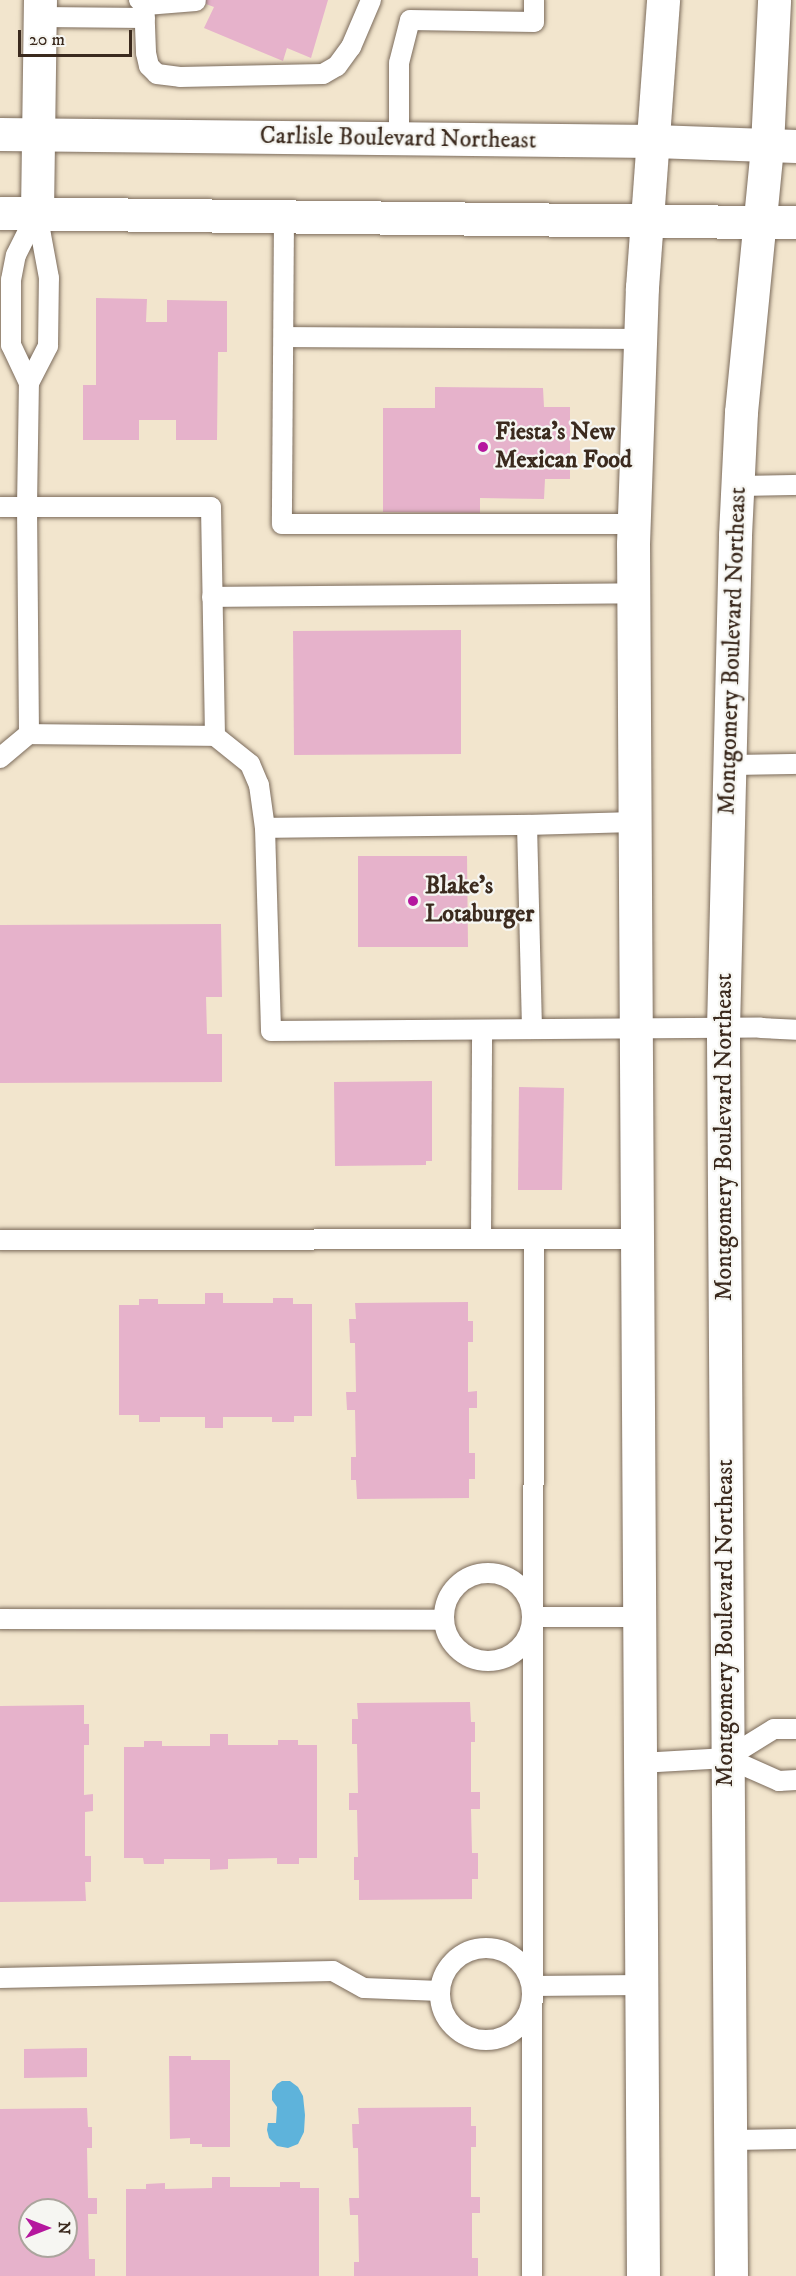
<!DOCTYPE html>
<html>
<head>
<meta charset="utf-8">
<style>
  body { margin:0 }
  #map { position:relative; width:796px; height:2276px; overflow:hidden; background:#f2e5cd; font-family:"IM FELL DW Pica",serif }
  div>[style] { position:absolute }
  .water>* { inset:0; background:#5eb3db }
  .building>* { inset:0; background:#e6b2cb }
  .roads { filter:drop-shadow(0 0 2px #7b6b5b) drop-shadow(0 0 2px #7b6b5b) }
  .lane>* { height:20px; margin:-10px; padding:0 10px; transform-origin:10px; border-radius:10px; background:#fff }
  .lane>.ring { margin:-10px; padding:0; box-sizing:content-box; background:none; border:20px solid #fff; border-radius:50% }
  .street>* { height:33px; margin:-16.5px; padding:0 16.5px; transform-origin:16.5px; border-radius:16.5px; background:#fff }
  .secondary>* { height:33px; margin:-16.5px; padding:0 16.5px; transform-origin:16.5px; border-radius:16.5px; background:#fff }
  .primary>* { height:33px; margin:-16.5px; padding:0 16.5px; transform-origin:16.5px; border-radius:16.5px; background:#fff }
  .dots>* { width:16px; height:16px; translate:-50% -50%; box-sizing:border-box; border:3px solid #f6f6f2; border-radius:50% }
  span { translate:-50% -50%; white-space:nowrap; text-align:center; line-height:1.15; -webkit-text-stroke:4.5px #f6f6f2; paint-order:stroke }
  .street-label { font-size:24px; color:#3b2a1e }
  .poi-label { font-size:24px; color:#3b2a1e; font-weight:700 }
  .left { translate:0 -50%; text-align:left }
  .north { position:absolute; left:18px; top:2198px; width:60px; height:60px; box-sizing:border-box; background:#f6f6f2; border:2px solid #aba49d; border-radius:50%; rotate:90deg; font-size:16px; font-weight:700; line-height:24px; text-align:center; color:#3b2a1e }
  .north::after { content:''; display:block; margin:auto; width:21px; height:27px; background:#b5179e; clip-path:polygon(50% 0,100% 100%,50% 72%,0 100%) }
  .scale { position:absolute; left:18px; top:30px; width:114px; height:27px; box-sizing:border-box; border:3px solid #3b2a1e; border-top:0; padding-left:8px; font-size:18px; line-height:21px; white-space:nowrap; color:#3b2a1e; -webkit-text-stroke:4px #f6f6f2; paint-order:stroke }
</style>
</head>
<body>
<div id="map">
  <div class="water">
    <div style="clip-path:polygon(282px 2081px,290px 2081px,298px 2087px,303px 2096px,305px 2115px,304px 2132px,298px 2144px,288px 2148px,277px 2146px,269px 2138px,267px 2130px,268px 2123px,276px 2123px,277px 2107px,272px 2100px,272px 2091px,277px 2084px)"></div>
  </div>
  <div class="building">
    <div style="clip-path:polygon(195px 0,328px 0,311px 58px,287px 48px,283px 61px,204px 28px,214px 7px)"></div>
    <div style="clip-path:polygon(96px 298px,147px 299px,146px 322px,167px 322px,167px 300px,227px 301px,227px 352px,218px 352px,217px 440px,176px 440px,176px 420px,139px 420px,139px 440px,83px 440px,83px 385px,96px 385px)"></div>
    <div style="clip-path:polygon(435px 387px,543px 388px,544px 407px,570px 407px,570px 479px,545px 479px,544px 499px,480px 498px,480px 513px,383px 512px,383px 408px,435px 408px)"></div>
    <div style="clip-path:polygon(461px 630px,461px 754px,294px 755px,293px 631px)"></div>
    <div style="clip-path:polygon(358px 856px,467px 856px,468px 947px,358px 947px)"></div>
    <div style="clip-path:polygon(221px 924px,222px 997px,206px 997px,207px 1034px,222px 1034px,222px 1082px,0 1083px,0 925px)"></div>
    <div style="clip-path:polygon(432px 1081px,432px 1161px,426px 1161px,426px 1165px,335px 1166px,334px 1082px)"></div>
    <div style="clip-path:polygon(519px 1087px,564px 1088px,562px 1190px,518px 1190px)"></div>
    <div style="clip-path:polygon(205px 1293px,223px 1293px,223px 1303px,273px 1303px,273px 1298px,293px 1298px,293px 1304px,312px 1304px,312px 1416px,294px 1416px,294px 1422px,272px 1422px,272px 1417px,223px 1417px,223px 1428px,205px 1428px,205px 1417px,160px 1417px,160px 1422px,139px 1422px,139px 1415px,119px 1415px,119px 1305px,139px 1305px,139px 1299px,158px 1299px,158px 1304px,205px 1304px)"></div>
    <div style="clip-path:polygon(468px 1302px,468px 1321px,473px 1321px,473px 1342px,468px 1342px,468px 1392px,477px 1391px,477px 1408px,469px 1408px,469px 1453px,475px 1453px,475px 1479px,469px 1479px,469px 1498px,357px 1499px,356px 1480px,351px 1480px,351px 1457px,356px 1457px,355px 1410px,347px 1410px,346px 1392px,356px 1392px,355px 1343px,350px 1343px,349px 1319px,356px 1319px,355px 1303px)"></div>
    <div style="clip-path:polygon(470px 1702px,471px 1722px,475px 1722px,475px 1742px,471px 1742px,471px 1792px,480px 1792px,480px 1809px,471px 1809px,472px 1853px,478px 1853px,478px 1879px,472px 1879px,472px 1899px,359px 1900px,359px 1880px,354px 1880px,354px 1857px,358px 1857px,357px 1810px,349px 1810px,349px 1793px,358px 1793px,357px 1744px,352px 1744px,352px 1719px,358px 1719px,357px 1703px)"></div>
    <div style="clip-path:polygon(84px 1705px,84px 1724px,89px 1724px,89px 1745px,84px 1745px,84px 1795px,93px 1794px,93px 1811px,85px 1812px,85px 1856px,91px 1856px,91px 1882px,85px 1882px,86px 1901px,0 1902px,0 1706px)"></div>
    <div style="clip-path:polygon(210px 1734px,228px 1734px,228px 1745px,278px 1745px,278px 1740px,298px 1740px,298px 1745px,317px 1745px,317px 1858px,299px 1858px,299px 1864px,277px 1864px,277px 1858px,228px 1859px,228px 1869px,210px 1870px,210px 1859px,164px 1859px,164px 1864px,144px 1864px,143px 1858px,124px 1858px,124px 1747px,144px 1747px,144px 1741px,162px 1741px,162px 1746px,210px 1746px)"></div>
    <div style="clip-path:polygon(87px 2048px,87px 2077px,24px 2078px,24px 2049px)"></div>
    <div style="clip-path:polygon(169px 2056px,191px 2056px,191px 2060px,230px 2060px,230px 2147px,202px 2147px,202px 2144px,190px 2144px,190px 2138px,170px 2139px)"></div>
    <div style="clip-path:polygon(471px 2107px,471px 2126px,476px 2126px,476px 2147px,471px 2147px,471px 2197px,480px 2197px,480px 2213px,472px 2213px,472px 2258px,478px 2258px,478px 2276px,354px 2276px,354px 2262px,359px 2262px,358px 2215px,350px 2215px,349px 2198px,359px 2198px,358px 2148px,353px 2148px,352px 2124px,359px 2124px,358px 2108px)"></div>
    <div style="clip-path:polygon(evenodd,87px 2108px,88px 2127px,92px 2127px,92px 2148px,87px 2148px,88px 2198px,97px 2198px,97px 2214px,88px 2214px,89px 2259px,95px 2259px,95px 2276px,0 2276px,0 2109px,87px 2108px,30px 2210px,66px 2210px,66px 2246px,30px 2246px,30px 2210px)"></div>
    <div style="clip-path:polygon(212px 2177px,230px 2177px,230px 2187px,280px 2187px,280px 2182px,300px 2182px,300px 2188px,319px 2188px,319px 2276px,126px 2276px,126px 2189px,146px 2189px,146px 2184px,165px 2183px,165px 2189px,212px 2188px)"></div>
  </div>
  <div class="roads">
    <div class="lane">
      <div style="left:139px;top:0;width:9px;rotate:36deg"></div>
      <div style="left:146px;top:5px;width:50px;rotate:-4.6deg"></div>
      <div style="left:144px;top:0;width:53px;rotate:87.8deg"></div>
      <div style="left:146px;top:53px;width:13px;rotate:77deg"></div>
      <div style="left:149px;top:66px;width:11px;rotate:45deg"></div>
      <div style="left:157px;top:74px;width:23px;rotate:7deg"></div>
      <div style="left:180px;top:77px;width:143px;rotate:-1.2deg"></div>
      <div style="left:323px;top:74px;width:16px;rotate:-30deg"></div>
      <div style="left:337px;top:66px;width:24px;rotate:-54deg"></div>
      <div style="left:351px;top:47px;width:51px;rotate:-66.9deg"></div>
      <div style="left:41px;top:17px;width:104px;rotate:0.6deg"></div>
      <div style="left:399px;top:139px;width:76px;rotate:-90deg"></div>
      <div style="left:399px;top:63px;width:44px;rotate:-75.7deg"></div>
      <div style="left:410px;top:20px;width:124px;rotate:0.9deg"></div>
      <div style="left:534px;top:22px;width:22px;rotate:-90deg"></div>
      <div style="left:284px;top:217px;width:307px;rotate:90.4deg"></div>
      <div style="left:282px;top:524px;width:352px"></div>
      <div style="left:284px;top:337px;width:356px;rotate:0.3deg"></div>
      <div style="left:29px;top:383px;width:42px;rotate:-115.3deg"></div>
      <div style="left:11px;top:345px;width:65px;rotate:-90deg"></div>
      <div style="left:11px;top:280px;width:25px;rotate:-79deg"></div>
      <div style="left:16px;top:255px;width:47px;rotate:-63.4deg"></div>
      <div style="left:737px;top:486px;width:59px;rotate:-1deg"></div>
      <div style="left:0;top:507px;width:27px"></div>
      <div style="left:27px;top:507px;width:124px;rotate:-89.1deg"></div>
      <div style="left:29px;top:383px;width:42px;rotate:-62.8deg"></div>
      <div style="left:48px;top:346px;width:68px;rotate:-89.2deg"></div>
      <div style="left:49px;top:278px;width:66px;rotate:-100.5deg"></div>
      <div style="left:212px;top:597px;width:421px;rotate:-0.5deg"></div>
      <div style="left:215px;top:736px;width:186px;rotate:-179.4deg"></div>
      <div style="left:29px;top:734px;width:227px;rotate:-90.5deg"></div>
      <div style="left:27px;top:507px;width:184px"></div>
      <div style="left:211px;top:507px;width:229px;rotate:89deg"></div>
      <div style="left:215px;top:736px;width:45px;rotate:38.7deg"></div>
      <div style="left:250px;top:764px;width:23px;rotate:67deg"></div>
      <div style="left:259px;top:785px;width:43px;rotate:82.1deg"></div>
      <div style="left:265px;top:828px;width:203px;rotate:88.3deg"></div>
      <div style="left:271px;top:1031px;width:490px;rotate:-0.4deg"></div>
      <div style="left:761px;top:1028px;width:35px;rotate:3deg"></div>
      <div style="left:0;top:758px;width:38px;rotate:-40deg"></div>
      <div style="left:729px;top:765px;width:67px;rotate:-0.9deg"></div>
      <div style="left:265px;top:828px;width:262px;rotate:-0.7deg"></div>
      <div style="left:532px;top:1029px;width:204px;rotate:-91.4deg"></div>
      <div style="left:527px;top:825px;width:107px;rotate:-1.6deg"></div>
      <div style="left:481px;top:1239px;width:209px;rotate:-89.7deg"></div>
      <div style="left:0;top:1240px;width:637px;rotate:-0.09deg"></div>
      <div class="ring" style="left:444px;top:1573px;width:68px;height:68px"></div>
      <div style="left:532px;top:1617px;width:107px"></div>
      <div style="left:0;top:1619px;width:443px;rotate:0.1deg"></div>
      <div style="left:727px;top:1758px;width:55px;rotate:-31.7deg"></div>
      <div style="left:774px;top:1729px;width:22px"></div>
      <div style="left:640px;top:1763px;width:87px;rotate:-3.3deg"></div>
      <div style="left:727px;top:1758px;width:57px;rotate:23.9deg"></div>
      <div style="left:779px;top:1781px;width:17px;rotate:-3deg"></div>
      <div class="ring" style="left:440px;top:1948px;width:72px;height:72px"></div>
      <div style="left:0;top:1978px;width:333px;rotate:-1.2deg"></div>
      <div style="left:333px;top:1971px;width:35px;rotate:29deg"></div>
      <div style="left:364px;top:1988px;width:76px;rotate:2.3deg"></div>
      <div style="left:532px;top:1986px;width:109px;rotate:-0.5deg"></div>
      <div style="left:729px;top:2140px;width:67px;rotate:-0.9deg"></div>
      <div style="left:532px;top:2276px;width:1037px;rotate:-89.89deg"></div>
    </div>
    <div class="street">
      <div style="left:767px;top:145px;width:29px;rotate:2deg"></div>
      <div style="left:37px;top:213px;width:213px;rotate:-89.2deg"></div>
      <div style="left:760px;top:222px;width:36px"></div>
    </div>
    <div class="secondary">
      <div style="left:0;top:134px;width:654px;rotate:0.61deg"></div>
      <div style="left:654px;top:141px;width:113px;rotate:2deg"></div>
      <div style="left:0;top:213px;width:760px;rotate:0.68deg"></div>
    </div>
    <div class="primary">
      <div style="left:643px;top:2276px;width:1732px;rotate:-90.33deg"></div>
      <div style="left:633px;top:544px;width:257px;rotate:-88deg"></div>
      <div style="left:642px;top:287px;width:288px;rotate:-85.8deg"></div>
      <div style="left:731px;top:2276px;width:1248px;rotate:-90.37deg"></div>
      <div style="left:723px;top:1028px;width:493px;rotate:-88.6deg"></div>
      <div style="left:735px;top:535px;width:123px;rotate:-87.2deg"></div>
      <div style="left:741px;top:412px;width:268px;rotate:-84.4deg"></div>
      <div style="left:767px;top:145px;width:145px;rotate:-87.2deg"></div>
    </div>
  </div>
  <div class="dots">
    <div style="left:483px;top:447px;background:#b5179e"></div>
    <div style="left:413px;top:901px;background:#b5179e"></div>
  </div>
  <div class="street-label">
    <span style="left:398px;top:139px;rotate:1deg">Carlisle Boulevard Northeast</span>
    <span style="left:733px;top:651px;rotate:-88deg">Montgomery Boulevard Northeast</span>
    <span style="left:725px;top:1137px;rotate:-90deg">Montgomery Boulevard Northeast</span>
    <span style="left:726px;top:1623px;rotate:-90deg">Montgomery Boulevard Northeast</span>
  </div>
  <div class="poi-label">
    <span class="left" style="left:495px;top:447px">Fiesta’s New<br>Mexican Food</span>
    <span class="left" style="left:425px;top:901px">Blake's<br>Lotaburger</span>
  </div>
  <div class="north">N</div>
  <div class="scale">20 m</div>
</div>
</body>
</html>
